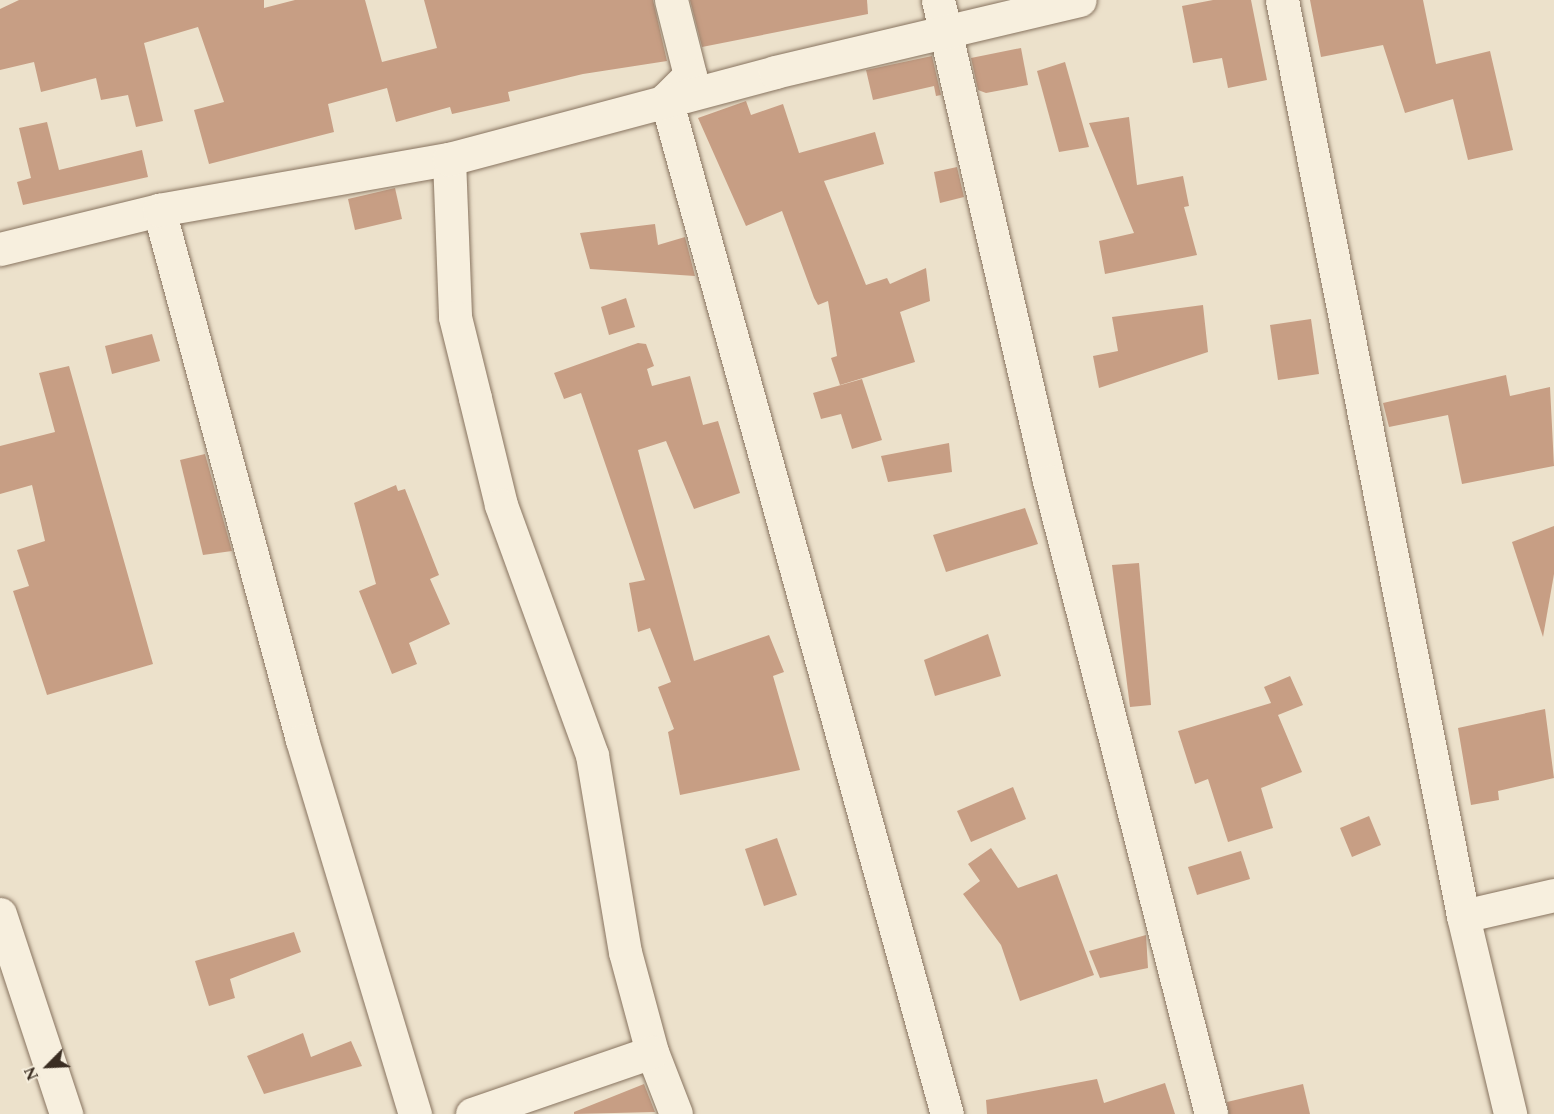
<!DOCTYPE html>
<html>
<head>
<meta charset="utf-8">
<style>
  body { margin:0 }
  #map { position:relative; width:1554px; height:1114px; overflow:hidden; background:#ece1cb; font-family:Spectral,serif }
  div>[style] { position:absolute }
  .building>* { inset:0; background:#c79e84 }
  .roads { filter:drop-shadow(0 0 2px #887460) drop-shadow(0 0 2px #887460) }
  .minor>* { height:33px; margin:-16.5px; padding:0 16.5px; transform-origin:16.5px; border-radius:16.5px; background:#f7efde }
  span { translate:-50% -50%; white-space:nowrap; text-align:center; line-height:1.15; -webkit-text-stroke:4.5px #f4ecda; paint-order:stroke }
  .north { position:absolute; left:18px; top:1036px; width:60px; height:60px; -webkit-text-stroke:4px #f4ecda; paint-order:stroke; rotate:246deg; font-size:16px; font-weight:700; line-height:24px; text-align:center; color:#3a2d22 }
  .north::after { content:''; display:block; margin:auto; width:21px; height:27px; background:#3a2d22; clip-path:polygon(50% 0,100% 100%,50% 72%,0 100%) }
</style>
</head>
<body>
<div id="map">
  <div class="building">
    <div style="clip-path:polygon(19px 0,264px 0,264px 8px,295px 0,365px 0,382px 62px,437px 48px,424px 0,653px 0,667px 61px,583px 74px,508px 92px,510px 101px,452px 114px,450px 107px,396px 122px,387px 88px,328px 104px,334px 132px,209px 164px,194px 110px,224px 102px,198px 27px,144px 43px,163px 121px,136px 127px,128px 95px,101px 100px,96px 78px,41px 92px,34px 62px,0 70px,0 9px)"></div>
    <div style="clip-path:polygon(690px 0,867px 0,868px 14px,702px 47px)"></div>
    <div style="clip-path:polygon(1213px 0,1251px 0,1267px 80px,1228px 88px,1222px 58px,1193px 63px,1182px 6px)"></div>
    <div style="clip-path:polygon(1310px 0,1423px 0,1436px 64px,1490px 51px,1513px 150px,1468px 160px,1453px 99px,1405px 113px,1383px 45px,1321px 57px)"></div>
    <div style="clip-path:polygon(1021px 48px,1028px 85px,986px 93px,978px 90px,971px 58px)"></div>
    <div style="clip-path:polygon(932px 56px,941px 95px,936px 96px,934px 86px,873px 100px,866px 70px)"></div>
    <div style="clip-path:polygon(1065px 62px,1089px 147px,1059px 152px,1037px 71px)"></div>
    <div style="clip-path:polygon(746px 101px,751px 115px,783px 104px,799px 153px,875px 132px,884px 164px,824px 181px,866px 285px,887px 278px,890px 284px,926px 268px,930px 301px,900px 312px,915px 362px,840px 385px,831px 358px,837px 356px,828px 301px,818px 305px,814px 298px,782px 211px,746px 226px,698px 118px)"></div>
    <div style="clip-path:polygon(1129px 117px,1137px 185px,1183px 176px,1189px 206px,1184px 207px,1197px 255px,1105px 274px,1099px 241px,1134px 233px,1089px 123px)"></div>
    <div style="clip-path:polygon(47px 122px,59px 170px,142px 150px,148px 177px,23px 205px,17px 182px,31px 178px,19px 128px)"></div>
    <div style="clip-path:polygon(957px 167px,964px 197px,940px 203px,934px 172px)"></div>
    <div style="clip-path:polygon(395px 188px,402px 219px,355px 230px,348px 199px)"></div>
    <div style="clip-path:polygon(655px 224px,658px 245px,685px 237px,695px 276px,590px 269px,580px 233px)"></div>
    <div style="clip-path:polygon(626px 298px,635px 327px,609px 335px,601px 307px)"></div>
    <div style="clip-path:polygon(1203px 305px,1208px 352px,1099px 388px,1093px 356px,1118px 351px,1112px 317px)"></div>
    <div style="clip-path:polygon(1311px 319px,1319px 374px,1278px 380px,1270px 325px)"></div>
    <div style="clip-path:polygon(152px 334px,160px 361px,112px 374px,105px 346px)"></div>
    <div style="clip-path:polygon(638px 343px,646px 344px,654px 366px,647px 369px,652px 386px,690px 376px,703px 425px,718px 421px,740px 493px,694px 509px,666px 441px,638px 450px,694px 661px,769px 635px,784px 672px,773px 676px,800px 770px,680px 795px,668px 732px,674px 729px,658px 687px,671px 682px,650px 628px,638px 632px,629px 583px,645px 580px,581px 393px,564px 399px,554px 373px)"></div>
    <div style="clip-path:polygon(69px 366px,153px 664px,47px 695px,13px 591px,29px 586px,17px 550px,45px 541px,32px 485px,0 494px,0 446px,55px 432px,39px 373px)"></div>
    <div style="clip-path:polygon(1506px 375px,1510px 396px,1550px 387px,1554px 466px,1462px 484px,1448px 415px,1389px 427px,1383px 403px)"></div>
    <div style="clip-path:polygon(862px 379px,882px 440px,852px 449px,841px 414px,821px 419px,813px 393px)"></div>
    <div style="clip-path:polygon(949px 443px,952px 472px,888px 482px,881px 456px)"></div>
    <div style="clip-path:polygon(205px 454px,232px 551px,203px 555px,180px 460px)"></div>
    <div style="clip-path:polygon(396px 485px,398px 491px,405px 489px,439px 575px,430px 579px,450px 624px,409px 643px,417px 664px,392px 674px,359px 591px,376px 584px,354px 503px)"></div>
    <div style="clip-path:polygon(1025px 508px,1038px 544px,946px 572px,933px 535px)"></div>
    <div style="clip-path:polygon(1554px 526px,1554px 574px,1543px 637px,1512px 542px)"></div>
    <div style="clip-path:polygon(1139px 563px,1151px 705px,1130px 707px,1112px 565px)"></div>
    <div style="clip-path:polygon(988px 634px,1001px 676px,935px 696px,924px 660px)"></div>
    <div style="clip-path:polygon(1290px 676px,1303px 705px,1278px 715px,1302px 772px,1261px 788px,1273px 828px,1228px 842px,1208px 779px,1195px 784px,1178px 731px,1271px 703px,1264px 687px)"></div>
    <div style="clip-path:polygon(1545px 709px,1554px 778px,1498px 791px,1499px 800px,1471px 805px,1458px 728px)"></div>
    <div style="clip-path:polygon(1013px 787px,1026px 819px,971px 842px,957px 811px)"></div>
    <div style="clip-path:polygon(1369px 816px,1381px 845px,1352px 857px,1340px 828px)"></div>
    <div style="clip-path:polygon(777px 838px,797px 895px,764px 906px,745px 849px)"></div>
    <div style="clip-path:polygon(991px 848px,1018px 888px,1057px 874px,1094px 975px,1020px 1001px,1001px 945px,963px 894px,980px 881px,968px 864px)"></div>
    <div style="clip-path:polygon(1241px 851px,1250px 879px,1197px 895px,1188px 867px)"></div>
    <div style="clip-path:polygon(294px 932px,301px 952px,230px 979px,235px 998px,209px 1006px,195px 961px)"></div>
    <div style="clip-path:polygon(1146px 935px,1148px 968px,1100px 978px,1089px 951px)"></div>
    <div style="clip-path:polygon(303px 1033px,311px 1057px,351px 1041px,362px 1066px,264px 1094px,247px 1056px)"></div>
    <div style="clip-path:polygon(1097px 1079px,1104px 1103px,1165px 1083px,1175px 1114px,987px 1114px,986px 1100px)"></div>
    <div style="clip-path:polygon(644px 1084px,655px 1112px,574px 1114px,574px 1112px)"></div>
    <div style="clip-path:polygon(1303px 1084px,1310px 1114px,1229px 1114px,1227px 1102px)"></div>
  </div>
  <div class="roads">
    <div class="minor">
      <div style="left:671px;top:0;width:77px;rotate:75.8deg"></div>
      <div style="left:690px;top:75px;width:34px;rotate:135deg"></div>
      <div style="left:666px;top:99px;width:1053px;rotate:74.53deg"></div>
      <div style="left:938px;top:0;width:494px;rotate:77deg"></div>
      <div style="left:1049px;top:481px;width:653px;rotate:75.64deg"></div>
      <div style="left:1282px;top:0;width:934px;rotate:78.82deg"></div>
      <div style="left:1463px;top:916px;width:204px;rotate:76.6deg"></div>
      <div style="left:449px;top:159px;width:158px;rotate:87.8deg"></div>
      <div style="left:455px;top:317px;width:83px;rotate:76.1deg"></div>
      <div style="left:475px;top:398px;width:110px;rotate:76.3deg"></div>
      <div style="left:501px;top:505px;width:266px;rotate:70deg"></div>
      <div style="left:592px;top:755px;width:200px;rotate:80.5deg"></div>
      <div style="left:625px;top:952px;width:104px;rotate:74.9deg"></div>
      <div style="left:652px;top:1052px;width:66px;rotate:68.8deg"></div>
      <div style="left:159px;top:210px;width:549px;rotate:74.9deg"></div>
      <div style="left:302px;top:740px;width:391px;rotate:73.2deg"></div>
      <div style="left:0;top:249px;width:164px;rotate:-13.8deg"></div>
      <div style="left:159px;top:210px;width:294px;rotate:-10deg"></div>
      <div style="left:449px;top:159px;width:337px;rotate:-14.9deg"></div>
      <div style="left:775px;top:72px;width:313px;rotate:-13.3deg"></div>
      <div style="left:0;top:914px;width:211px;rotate:71.7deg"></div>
      <div style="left:1463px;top:916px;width:93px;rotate:-13deg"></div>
      <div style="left:472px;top:1114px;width:190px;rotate:-19deg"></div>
    </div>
  </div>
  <div class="north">N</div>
</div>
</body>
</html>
